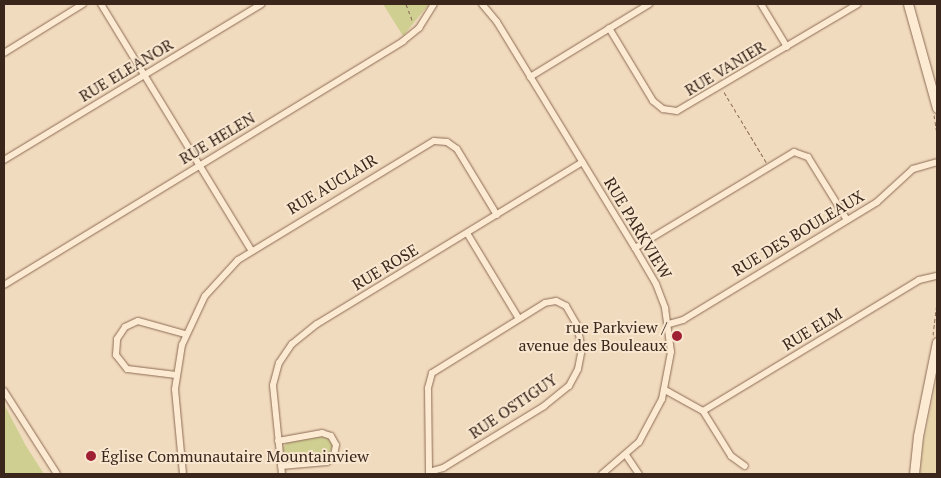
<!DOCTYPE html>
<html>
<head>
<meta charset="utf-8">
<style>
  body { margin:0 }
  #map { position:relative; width:941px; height:478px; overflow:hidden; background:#f1dbbe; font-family:"PT Serif",serif }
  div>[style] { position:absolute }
  .farmland>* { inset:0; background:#e8d5ab }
  .green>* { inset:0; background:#d0cf92 }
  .path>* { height:1px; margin-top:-0.5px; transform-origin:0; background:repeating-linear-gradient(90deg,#8c6b55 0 4px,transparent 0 6.5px) }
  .roads { filter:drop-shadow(0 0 1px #8c6b55) drop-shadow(0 0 1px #8c6b55) }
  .street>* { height:6px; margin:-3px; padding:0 3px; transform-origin:3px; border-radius:3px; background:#fcead2 }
  .secondary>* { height:9px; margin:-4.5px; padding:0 4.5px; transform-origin:4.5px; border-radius:4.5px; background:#fcead2 }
  .dots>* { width:14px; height:14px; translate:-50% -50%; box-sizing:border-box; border:2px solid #f8e6cf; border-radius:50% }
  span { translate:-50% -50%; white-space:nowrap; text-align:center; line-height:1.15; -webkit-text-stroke:4px #f8e6cf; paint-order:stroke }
  .street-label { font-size:16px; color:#3a261b }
  .poi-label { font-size:16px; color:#3a261b }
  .right { translate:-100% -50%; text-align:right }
  .left { translate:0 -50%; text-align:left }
  .frame { position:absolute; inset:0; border:5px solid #3a261b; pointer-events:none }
</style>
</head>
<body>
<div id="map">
  <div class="farmland">
    <div style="clip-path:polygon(937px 378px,937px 474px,920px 474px,922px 450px)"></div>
  </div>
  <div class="green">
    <div style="clip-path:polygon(383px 4px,429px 4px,403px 36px)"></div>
    <div style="clip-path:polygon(4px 404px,26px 446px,44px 474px,4px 474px)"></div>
    <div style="clip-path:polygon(317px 436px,328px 438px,334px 444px,327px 457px,291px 461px,284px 457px,283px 447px,287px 443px)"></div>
  </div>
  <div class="path">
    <div style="left:406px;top:4px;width:19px;rotate:69deg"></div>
    <div style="left:724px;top:92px;width:82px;rotate:59deg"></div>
    <div style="left:934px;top:115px;width:19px;rotate:81deg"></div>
    <div style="left:933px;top:335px;width:34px;rotate:-83deg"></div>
  </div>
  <div class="roads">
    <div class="street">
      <div style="left:101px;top:4px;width:288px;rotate:58.6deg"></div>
      <div style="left:482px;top:4px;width:23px;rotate:50deg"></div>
      <div style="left:497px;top:22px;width:265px;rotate:58.6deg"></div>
      <div style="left:635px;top:248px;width:42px;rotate:59.7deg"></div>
      <div style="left:656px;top:284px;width:26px;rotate:69deg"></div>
      <div style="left:665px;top:308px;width:44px;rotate:82.2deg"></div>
      <div style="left:671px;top:352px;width:48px;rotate:100.8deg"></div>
      <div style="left:662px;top:399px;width:49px;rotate:118.1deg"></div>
      <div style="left:639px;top:442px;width:49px;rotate:139.1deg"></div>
      <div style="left:761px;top:4px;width:50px;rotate:58.8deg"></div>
      <div style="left:609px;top:28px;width:85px;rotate:58.9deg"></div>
      <div style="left:653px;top:101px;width:13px;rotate:39deg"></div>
      <div style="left:663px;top:109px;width:14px;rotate:8deg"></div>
      <div style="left:677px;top:111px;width:210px;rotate:-30.6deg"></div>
      <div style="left:4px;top:53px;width:93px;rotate:-31.8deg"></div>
      <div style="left:530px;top:77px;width:140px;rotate:-31.5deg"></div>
      <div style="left:4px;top:160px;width:301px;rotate:-31.2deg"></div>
      <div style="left:467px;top:233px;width:100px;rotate:58.8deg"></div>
      <div style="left:635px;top:248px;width:186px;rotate:-31.1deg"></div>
      <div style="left:794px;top:152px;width:15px;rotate:20deg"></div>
      <div style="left:808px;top:157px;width:74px;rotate:58.2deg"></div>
      <div style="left:4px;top:285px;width:468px;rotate:-31.4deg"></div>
      <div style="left:403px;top:41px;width:21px;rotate:-39deg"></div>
      <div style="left:419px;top:28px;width:28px;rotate:-58deg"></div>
      <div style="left:669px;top:324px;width:15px;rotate:-16deg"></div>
      <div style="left:683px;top:320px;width:227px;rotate:-31.3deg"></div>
      <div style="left:877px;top:202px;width:49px;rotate:-42.5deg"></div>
      <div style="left:913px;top:169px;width:25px;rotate:-16deg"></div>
      <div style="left:176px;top:375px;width:49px;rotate:-173deg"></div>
      <div style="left:127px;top:369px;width:18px;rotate:-128deg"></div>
      <div style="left:116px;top:355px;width:16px;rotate:-86deg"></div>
      <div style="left:117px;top:339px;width:14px;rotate:-56deg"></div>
      <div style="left:125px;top:327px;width:14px;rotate:-25deg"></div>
      <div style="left:138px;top:321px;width:49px;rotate:15.5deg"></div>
      <div style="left:665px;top:390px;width:43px;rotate:28.9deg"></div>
      <div style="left:703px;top:411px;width:53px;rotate:58.1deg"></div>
      <div style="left:731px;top:456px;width:17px;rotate:36deg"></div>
      <div style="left:4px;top:391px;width:98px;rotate:57.4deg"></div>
      <div style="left:703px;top:411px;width:253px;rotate:-31.2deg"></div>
      <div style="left:919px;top:280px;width:18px;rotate:-13deg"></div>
      <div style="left:278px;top:441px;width:45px;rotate:-10.3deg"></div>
      <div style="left:322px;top:433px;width:9px;rotate:18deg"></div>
      <div style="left:331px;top:436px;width:10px;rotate:61deg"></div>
      <div style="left:336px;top:445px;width:10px;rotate:101deg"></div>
      <div style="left:334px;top:455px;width:10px;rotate:135deg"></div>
      <div style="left:327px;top:462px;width:46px;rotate:175deg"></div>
      <div style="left:626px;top:455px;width:23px;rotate:56deg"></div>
      <div style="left:429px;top:472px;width:15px;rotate:-16deg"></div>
      <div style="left:443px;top:468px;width:119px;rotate:-31.5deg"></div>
      <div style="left:544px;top:406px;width:32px;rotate:-39deg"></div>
      <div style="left:569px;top:386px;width:19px;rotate:-62deg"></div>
      <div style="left:578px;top:369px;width:20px;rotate:-79deg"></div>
      <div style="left:582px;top:349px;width:25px;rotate:-102deg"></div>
      <div style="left:577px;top:325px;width:22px;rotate:-120deg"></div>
      <div style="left:566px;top:306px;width:11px;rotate:-153deg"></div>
      <div style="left:556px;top:301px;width:11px;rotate:170deg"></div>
      <div style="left:545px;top:303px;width:133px;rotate:148.2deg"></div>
      <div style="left:432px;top:373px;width:16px;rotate:105deg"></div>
      <div style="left:428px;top:388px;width:86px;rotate:89.3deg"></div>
      <div style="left:183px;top:474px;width:85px;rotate:-95.4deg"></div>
      <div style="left:175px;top:389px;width:45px;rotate:-81deg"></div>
      <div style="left:182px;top:345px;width:54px;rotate:-64.9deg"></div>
      <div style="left:205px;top:296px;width:49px;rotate:-47.5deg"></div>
      <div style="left:238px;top:260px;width:229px;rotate:-31.3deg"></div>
      <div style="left:434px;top:141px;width:13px;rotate:4deg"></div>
      <div style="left:447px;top:142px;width:12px;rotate:35deg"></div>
      <div style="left:457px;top:149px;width:77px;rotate:58.8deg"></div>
      <div style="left:282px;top:474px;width:89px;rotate:-95.8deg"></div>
      <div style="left:273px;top:385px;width:23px;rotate:-75deg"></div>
      <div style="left:279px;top:363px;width:23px;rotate:-56deg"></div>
      <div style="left:292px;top:344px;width:32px;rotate:-39deg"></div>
      <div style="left:317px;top:324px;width:311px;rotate:-31.4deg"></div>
    </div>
    <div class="secondary">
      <div style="left:908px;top:4px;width:108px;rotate:74.4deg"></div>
      <div style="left:914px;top:474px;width:38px;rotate:-84deg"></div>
      <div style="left:918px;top:436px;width:96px;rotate:-78.6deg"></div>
    </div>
  </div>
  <div class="dots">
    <div style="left:677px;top:336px;background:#a02033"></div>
    <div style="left:91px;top:456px;background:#a02033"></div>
  </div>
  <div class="street-label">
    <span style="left:725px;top:68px;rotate:-31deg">RUE VANIER</span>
    <span style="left:126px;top:70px;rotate:-31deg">RUE ELEANOR</span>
    <span style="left:217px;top:138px;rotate:-31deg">RUE HELEN</span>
    <span style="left:332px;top:184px;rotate:-31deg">RUE AUCLAIR</span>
    <span style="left:638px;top:228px;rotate:59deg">RUE PARKVIEW</span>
    <span style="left:798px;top:233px;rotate:-31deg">RUE DES BOULEAUX</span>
    <span style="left:385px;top:267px;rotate:-31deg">RUE ROSE</span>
    <span style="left:812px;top:329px;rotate:-31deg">RUE ELM</span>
    <span style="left:513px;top:406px;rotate:-34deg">RUE OSTIGUY</span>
  </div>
  <div class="poi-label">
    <span class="right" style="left:667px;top:336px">rue Parkview /<br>avenue des Bouleaux</span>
    <span class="left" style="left:101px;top:456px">Église Communautaire Mountainview</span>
  </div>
  <div class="frame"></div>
</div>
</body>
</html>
